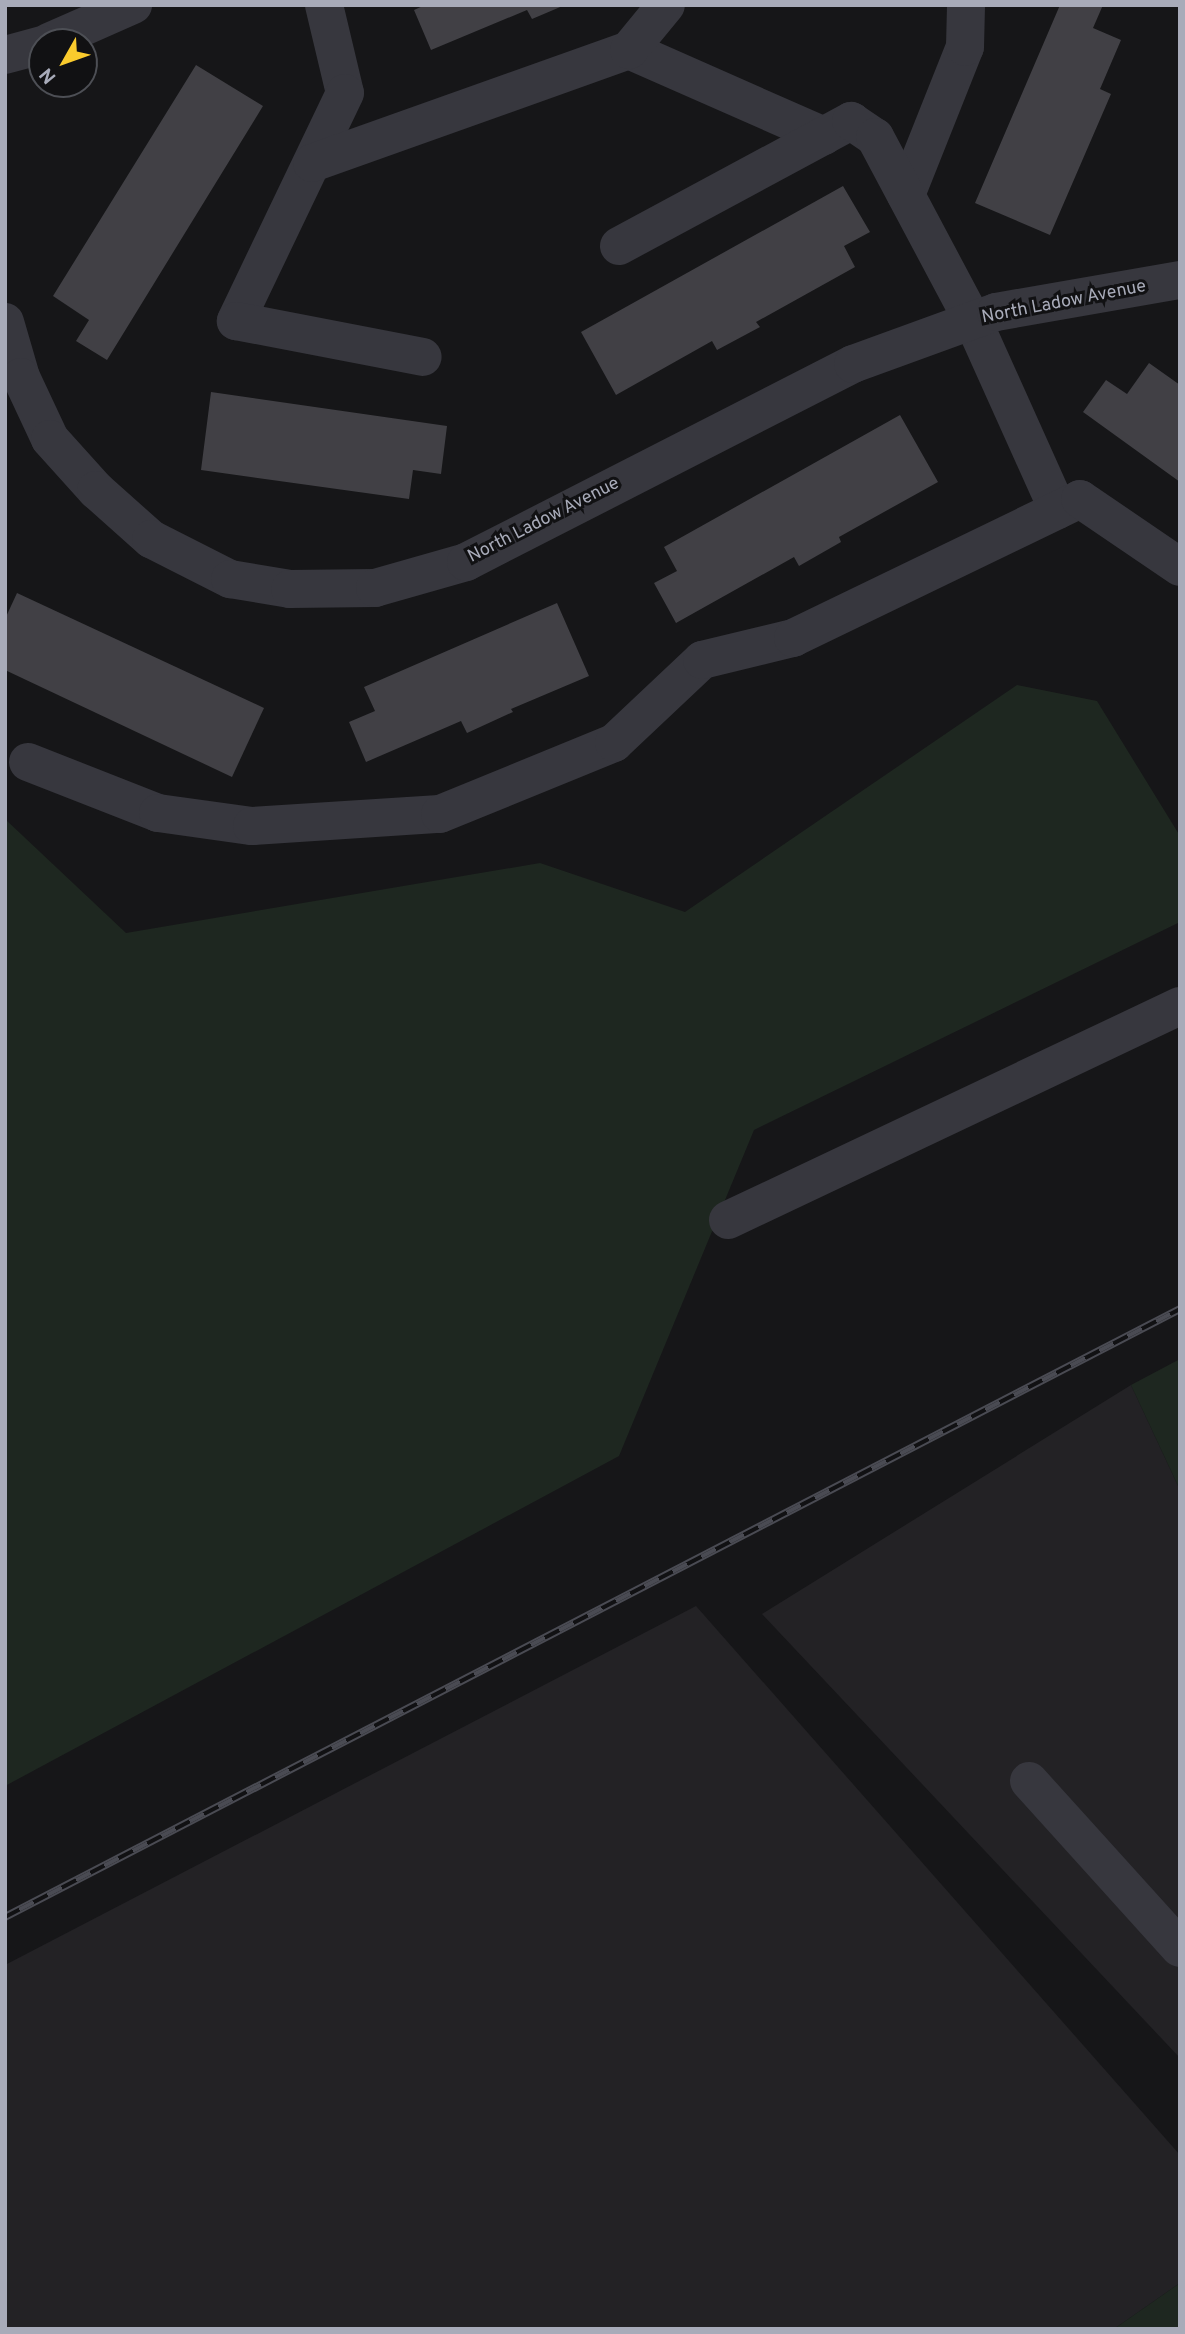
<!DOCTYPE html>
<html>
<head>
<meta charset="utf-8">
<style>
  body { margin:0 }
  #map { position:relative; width:1185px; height:2334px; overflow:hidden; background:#161618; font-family:Overpass,sans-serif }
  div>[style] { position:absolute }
  .built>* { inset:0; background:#232225 }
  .green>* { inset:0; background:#1e2720 }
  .building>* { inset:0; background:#414045 }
  .minor>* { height:38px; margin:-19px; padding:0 19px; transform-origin:19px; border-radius:19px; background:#37373e }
  .rail>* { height:8px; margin-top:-4px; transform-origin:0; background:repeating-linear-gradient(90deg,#111113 0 16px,#4a4b53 0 32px); box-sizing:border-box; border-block:2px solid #4a4b53 }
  span { translate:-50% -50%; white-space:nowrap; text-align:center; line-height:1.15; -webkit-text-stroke:6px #111113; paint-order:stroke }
  .street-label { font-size:18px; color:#a8abb9 }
  .frame { position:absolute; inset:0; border:7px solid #a8abb9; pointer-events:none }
  .north { position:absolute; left:28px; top:28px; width:70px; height:70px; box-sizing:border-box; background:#111113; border:2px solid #4d4f55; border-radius:50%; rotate:230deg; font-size:19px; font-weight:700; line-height:28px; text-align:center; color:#a8abb9 }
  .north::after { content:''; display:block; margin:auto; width:24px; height:32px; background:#facb2d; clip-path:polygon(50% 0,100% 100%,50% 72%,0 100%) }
</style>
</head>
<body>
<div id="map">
  <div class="built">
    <div style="clip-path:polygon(1131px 1385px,1180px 1490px,1180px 2058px,762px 1614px)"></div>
    <div style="clip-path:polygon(696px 1606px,1180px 2155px,1180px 2283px,1114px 2329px,5px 2329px,5px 1965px)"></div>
  </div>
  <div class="green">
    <div style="clip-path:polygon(1017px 685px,1097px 701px,1180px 836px,1180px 922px,754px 1130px,619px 1456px,5px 1786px,5px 819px,126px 933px,540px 863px,685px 912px)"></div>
    <div style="clip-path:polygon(1180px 1359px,1180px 1490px,1131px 1385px)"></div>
    <div style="clip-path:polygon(1180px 2283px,1180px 2329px,1114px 2329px)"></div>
  </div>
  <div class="building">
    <div style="clip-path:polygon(425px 5px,565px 5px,532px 19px,527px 10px,431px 50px,414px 10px)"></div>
    <div style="clip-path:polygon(1060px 5px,1103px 5px,1093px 28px,1121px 40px,1100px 89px,1111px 94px,1050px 235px,975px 203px)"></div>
    <div style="clip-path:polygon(196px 65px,263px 106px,107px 360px,76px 341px,89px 320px,53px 296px)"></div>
    <div style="clip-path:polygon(843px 186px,870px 232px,844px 246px,855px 267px,756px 322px,760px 327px,717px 350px,712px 341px,616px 395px,581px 332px)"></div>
    <div style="clip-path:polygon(1149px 363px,1180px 385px,1180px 482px,1083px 412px,1106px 380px,1127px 394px)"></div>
    <div style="clip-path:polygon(211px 392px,447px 426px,441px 474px,413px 470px,409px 499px,201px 470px)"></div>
    <div style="clip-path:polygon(900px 415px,938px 482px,839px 537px,841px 542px,799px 566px,794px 557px,676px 623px,654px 583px,677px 571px,664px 547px)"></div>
    <div style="clip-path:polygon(17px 593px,264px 708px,232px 777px,5px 670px,5px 619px)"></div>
    <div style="clip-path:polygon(557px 603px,589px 676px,511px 709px,513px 712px,467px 733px,461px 721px,366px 762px,349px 722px,375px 711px,364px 687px)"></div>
  </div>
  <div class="minor">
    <div style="left:324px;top:5px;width:90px;rotate:76.6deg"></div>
    <div style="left:345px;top:93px;width:253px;rotate:115.6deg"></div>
    <div style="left:236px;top:321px;width:190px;rotate:10.9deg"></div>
    <div style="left:49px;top:42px;width:92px;rotate:-23.8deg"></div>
    <div style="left:629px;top:50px;width:213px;rotate:23.8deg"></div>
    <div style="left:5px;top:55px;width:38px;rotate:-15deg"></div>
    <div style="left:312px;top:163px;width:337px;rotate:-19.6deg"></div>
    <div style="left:629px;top:50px;width:58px;rotate:-50.6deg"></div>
    <div style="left:906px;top:195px;width:159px;rotate:-68.3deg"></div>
    <div style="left:965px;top:47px;width:42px;rotate:-88.6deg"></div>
    <div style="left:619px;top:246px;width:264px;rotate:-28.3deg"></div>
    <div style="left:851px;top:121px;width:29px;rotate:34deg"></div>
    <div style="left:875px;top:137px;width:208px;rotate:62deg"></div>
    <div style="left:973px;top:321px;width:207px;rotate:65.8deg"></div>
    <div style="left:5px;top:322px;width:57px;rotate:73.8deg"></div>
    <div style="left:21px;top:377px;width:68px;rotate:64.9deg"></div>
    <div style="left:50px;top:439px;width:69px;rotate:48deg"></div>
    <div style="left:96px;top:490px;width:74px;rotate:41.7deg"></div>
    <div style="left:151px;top:539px;width:89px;rotate:26.9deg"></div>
    <div style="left:230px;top:579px;width:61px;rotate:9.5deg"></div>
    <div style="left:290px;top:589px;width:85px;rotate:-0.7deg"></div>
    <div style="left:375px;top:588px;width:95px;rotate:-15.9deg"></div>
    <div style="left:466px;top:562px;width:435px;rotate:-27.1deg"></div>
    <div style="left:853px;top:364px;width:152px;rotate:-20deg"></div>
    <div style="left:996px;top:312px;width:187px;rotate:-9.9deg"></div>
    <div style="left:28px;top:762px;width:140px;rotate:21.4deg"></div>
    <div style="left:158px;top:813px;width:95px;rotate:7.9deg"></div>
    <div style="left:252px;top:826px;width:188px;rotate:-3.7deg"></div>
    <div style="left:440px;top:814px;width:188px;rotate:-22.2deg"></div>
    <div style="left:614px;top:743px;width:121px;rotate:-43.3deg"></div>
    <div style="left:702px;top:660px;width:94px;rotate:-13.6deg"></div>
    <div style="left:793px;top:638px;width:319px;rotate:-25.8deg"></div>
    <div style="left:1080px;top:499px;width:121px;rotate:34.2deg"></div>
    <div style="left:728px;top:1220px;width:500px;rotate:-25.34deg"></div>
    <div style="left:1029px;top:1781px;width:225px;rotate:47.9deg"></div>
  </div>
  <div class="rail">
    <div style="left:5px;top:1917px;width:1323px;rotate:-27.36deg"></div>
  </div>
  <div class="street-label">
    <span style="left:1064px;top:303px;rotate:-11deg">North Ladow Avenue</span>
    <span style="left:544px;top:521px;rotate:-27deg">North Ladow Avenue</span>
  </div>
  <div class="frame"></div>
  <div class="north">N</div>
</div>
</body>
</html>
